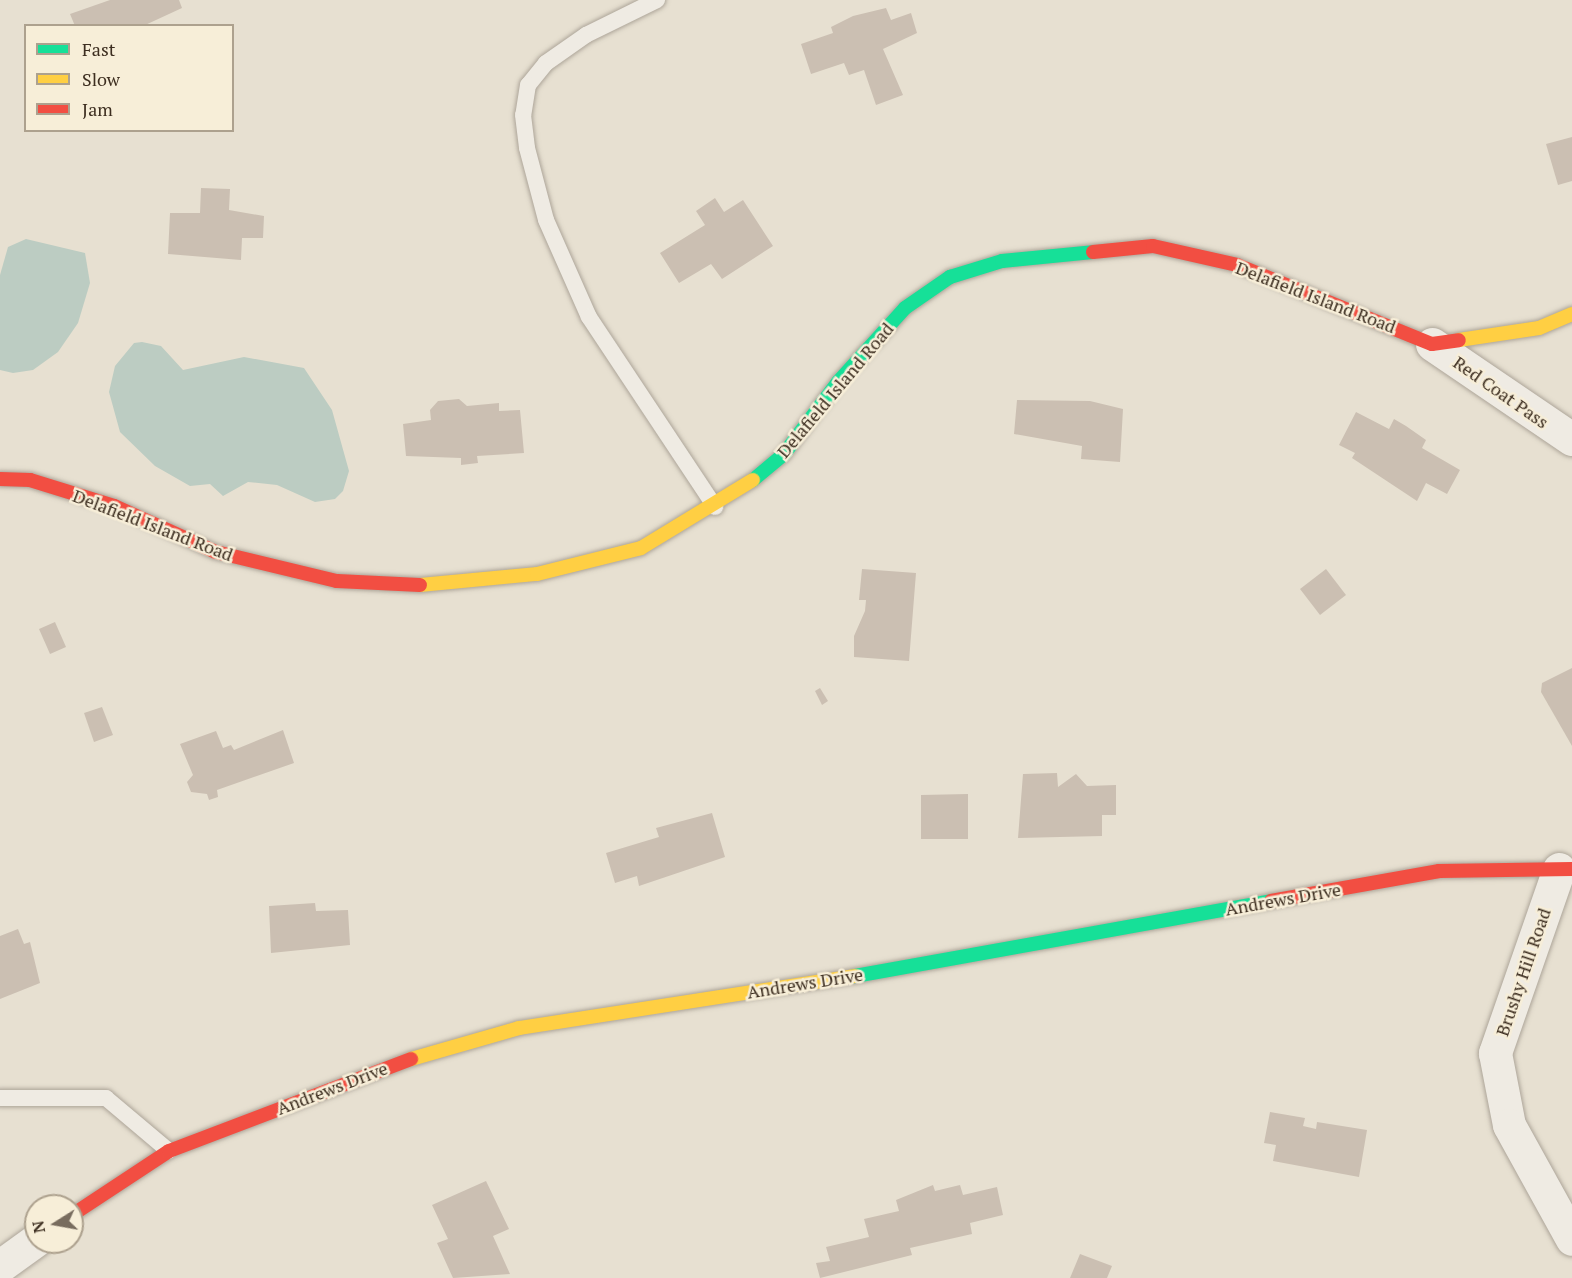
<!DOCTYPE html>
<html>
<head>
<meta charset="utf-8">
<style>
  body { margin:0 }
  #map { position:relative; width:1572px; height:1278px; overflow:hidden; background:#e7e0d1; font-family:"PT Serif",serif }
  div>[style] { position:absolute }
  .water>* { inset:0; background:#bcccc2 }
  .building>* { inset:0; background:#cbbfb2 }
  .roads { filter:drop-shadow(0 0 2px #ada599) drop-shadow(0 0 2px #ada599) }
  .lane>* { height:16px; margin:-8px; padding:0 8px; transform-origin:8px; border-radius:8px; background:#efebe3 }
  .street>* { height:33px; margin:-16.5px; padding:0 16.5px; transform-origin:16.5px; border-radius:16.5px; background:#efebe3 }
  .fast>* { height:14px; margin:-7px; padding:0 7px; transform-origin:7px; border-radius:7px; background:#16e098 }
  .slow>* { height:14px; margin:-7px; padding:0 7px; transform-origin:7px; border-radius:7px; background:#ffcf43 }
  .jam>* { height:14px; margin:-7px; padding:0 7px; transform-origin:7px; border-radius:7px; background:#f24e42 }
  span { translate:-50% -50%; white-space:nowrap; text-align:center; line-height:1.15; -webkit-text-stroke:5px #f7eed8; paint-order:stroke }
  .street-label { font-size:18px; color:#3d2e20 }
  .legend { position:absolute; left:24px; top:24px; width:210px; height:108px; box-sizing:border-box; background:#f7eed8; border:2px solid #ada18e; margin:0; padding:8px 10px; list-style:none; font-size:18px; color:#3d2e20 }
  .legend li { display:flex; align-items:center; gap:12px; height:30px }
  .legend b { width:30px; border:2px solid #ada18e }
  .north { position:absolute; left:24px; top:1194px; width:60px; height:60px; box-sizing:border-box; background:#f7eed8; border:2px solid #ada18e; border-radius:50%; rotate:259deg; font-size:16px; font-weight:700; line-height:24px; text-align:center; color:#3d2e20 }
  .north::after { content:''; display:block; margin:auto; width:21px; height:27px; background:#786c5e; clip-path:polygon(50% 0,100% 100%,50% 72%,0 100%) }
</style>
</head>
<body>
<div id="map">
  <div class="water">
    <div style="clip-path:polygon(26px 239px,85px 253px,90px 283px,78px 323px,58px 352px,33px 370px,13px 373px,0 370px,0 275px,8px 247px)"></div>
    <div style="clip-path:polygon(142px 342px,161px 346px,183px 370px,244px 357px,304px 368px,332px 410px,349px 471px,343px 491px,335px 499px,315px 502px,277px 485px,248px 482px,223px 496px,210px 484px,190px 486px,155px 466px,120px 432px,109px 392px,115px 366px,134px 343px)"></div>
  </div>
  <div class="building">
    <div style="clip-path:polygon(110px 0,179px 0,182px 8px,143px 26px,75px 26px,70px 14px)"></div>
    <div style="clip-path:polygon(886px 8px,891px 20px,911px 13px,917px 33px,883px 49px,903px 95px,876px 105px,864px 70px,849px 75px,844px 63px,811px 74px,801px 44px,833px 33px,831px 27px,853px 16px)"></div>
    <div style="clip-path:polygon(1572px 137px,1572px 181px,1558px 185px,1546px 144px)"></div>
    <div style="clip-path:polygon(201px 188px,230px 189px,229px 210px,264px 216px,263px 238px,242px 238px,241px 260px,168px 254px,170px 213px,200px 213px)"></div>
    <div style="clip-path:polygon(715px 198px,724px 212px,743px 200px,773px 246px,722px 279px,711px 264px,679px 283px,660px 253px,705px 225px,696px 211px)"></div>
    <div style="clip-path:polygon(459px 399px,467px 406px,499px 403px,499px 411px,520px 410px,524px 453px,477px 456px,478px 463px,461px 465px,461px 458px,406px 456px,403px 424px,431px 420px,430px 410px,438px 401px)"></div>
    <div style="clip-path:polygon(1017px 400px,1090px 401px,1123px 409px,1120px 462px,1081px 459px,1082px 446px,1014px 434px)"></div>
    <div style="clip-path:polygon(1356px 412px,1389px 429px,1394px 419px,1406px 426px,1426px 440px,1422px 448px,1460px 470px,1447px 494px,1426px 483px,1417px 501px,1352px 458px,1355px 453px,1339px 445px)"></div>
    <div style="clip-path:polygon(862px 569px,916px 573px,909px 661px,854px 657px,854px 636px,865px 611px,866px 600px,859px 600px)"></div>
    <div style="clip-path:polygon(1326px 569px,1346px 595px,1320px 615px,1300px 589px)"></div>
    <div style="clip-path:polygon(55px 622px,66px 647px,50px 654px,39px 629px)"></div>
    <div style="clip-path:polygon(1572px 668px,1572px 746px,1541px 692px,1542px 683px)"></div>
    <div style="clip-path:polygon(820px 688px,828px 701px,822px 705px,815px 691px)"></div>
    <div style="clip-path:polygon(102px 707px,113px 735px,94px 742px,84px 713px)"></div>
    <div style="clip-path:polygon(283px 730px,294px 763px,217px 790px,218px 797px,209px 800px,207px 794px,191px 792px,187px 782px,193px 775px,180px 744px,216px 731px,223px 748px,231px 745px,234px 750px)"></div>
    <div style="clip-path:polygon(1057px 773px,1058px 787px,1076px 774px,1087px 786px,1116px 785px,1116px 815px,1102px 815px,1102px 836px,1018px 838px,1023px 774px)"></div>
    <div style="clip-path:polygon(968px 794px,968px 839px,921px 839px,921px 795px)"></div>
    <div style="clip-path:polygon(712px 813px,725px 857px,639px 886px,637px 876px,615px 883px,606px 853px,659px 837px,656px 828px)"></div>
    <div style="clip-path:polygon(315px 903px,316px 911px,348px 910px,350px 945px,271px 953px,269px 906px)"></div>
    <div style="clip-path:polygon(18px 929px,24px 944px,30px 942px,40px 983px,0 999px,0 936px)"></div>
    <div style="clip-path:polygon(1270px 1112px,1305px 1118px,1303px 1126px,1316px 1129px,1317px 1122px,1367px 1130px,1359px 1177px,1273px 1161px,1276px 1145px,1264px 1143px)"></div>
    <div style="clip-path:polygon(486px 1181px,509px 1229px,493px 1236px,510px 1274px,453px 1278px,437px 1243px,448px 1239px,432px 1205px)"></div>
    <div style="clip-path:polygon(933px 1185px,935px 1191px,960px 1185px,963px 1195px,997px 1187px,1003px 1215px,970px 1223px,972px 1234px,910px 1248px,912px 1255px,820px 1278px,816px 1263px,830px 1261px,826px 1247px,869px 1237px,864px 1219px,899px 1211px,896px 1200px)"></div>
    <div style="clip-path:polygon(1080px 1254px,1112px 1266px,1107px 1278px,1070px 1278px)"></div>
  </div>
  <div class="roads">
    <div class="lane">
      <div style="left:657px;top:0;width:79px;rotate:153.8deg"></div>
      <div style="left:586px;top:35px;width:49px;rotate:145deg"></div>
      <div style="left:546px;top:63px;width:28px;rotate:129deg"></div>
      <div style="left:528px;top:85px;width:30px;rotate:99deg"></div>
      <div style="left:523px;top:115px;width:33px;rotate:83deg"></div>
      <div style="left:527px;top:148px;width:74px;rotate:75.2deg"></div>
      <div style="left:546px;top:220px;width:106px;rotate:66.1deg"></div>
      <div style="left:589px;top:317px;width:228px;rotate:56.4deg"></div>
      <div style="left:0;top:1098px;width:106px"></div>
      <div style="left:106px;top:1098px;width:82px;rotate:40.1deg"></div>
    </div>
    <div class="street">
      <div style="left:1432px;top:344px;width:169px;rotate:34.2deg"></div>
      <div style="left:1559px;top:869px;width:195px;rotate:109.2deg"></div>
      <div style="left:1495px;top:1053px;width:73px;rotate:79deg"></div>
      <div style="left:1509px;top:1125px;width:130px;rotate:61.1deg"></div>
      <div style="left:0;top:1266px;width:44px;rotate:-35.8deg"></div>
    </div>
    <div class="fast">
      <div style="left:753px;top:480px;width:40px;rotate:-40deg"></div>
      <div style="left:784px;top:454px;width:90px;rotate:-53.1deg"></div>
      <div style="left:838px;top:382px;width:100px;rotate:-47.8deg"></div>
      <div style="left:905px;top:308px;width:55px;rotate:-34.6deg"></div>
      <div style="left:950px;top:277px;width:54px;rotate:-17.1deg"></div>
      <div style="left:1002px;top:261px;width:91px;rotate:-5.6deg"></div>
      <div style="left:855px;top:976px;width:423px;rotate:-10.2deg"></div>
    </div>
    <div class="slow">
      <div style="left:1459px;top:340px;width:81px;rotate:-8.5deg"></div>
      <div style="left:1539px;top:328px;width:36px;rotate:-23deg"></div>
      <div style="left:420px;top:585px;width:118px;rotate:-5.4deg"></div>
      <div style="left:537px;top:574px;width:107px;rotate:-14deg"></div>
      <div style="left:641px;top:548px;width:131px;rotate:-31.3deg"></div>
      <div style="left:411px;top:1059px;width:112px;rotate:-16deg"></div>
      <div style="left:519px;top:1028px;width:340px;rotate:-8.8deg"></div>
    </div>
    <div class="jam">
      <div style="left:1093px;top:252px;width:60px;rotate:-5.7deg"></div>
      <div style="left:1153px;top:246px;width:86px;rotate:12.7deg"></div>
      <div style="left:1237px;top:265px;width:210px;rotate:22.1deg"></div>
      <div style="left:1432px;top:344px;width:27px;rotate:-8deg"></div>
      <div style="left:0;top:479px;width:30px;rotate:2deg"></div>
      <div style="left:30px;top:480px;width:88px;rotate:17.2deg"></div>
      <div style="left:114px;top:506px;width:112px;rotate:24.3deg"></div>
      <div style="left:216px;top:552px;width:124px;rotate:13.5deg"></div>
      <div style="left:337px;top:581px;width:83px;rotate:2.8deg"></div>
      <div style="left:1271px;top:901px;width:171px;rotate:-10.1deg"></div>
      <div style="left:1439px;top:871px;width:133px;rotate:-0.9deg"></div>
      <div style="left:72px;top:1215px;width:116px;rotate:-33.4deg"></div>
      <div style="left:169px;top:1151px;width:259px;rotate:-20.8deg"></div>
    </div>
  </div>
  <div class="street-label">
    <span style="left:1316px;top:297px;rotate:21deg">Delafield Island Road</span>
    <span style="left:835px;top:390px;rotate:-50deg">Delafield Island Road</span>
    <span style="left:1501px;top:392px;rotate:35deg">Red Coat Pass</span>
    <span style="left:153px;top:525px;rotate:21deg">Delafield Island Road</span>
    <span style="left:1283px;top:899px;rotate:-10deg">Andrews Drive</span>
    <span style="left:1523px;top:972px;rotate:-71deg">Brushy Hill Road</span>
    <span style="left:805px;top:983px;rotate:-9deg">Andrews Drive</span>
    <span style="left:332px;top:1088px;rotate:-21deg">Andrews Drive</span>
  </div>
  <ul class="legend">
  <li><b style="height:8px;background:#16e098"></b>Fast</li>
  <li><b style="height:8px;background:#ffcf43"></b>Slow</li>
  <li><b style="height:8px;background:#f24e42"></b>Jam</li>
  </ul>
  <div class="north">N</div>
</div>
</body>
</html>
